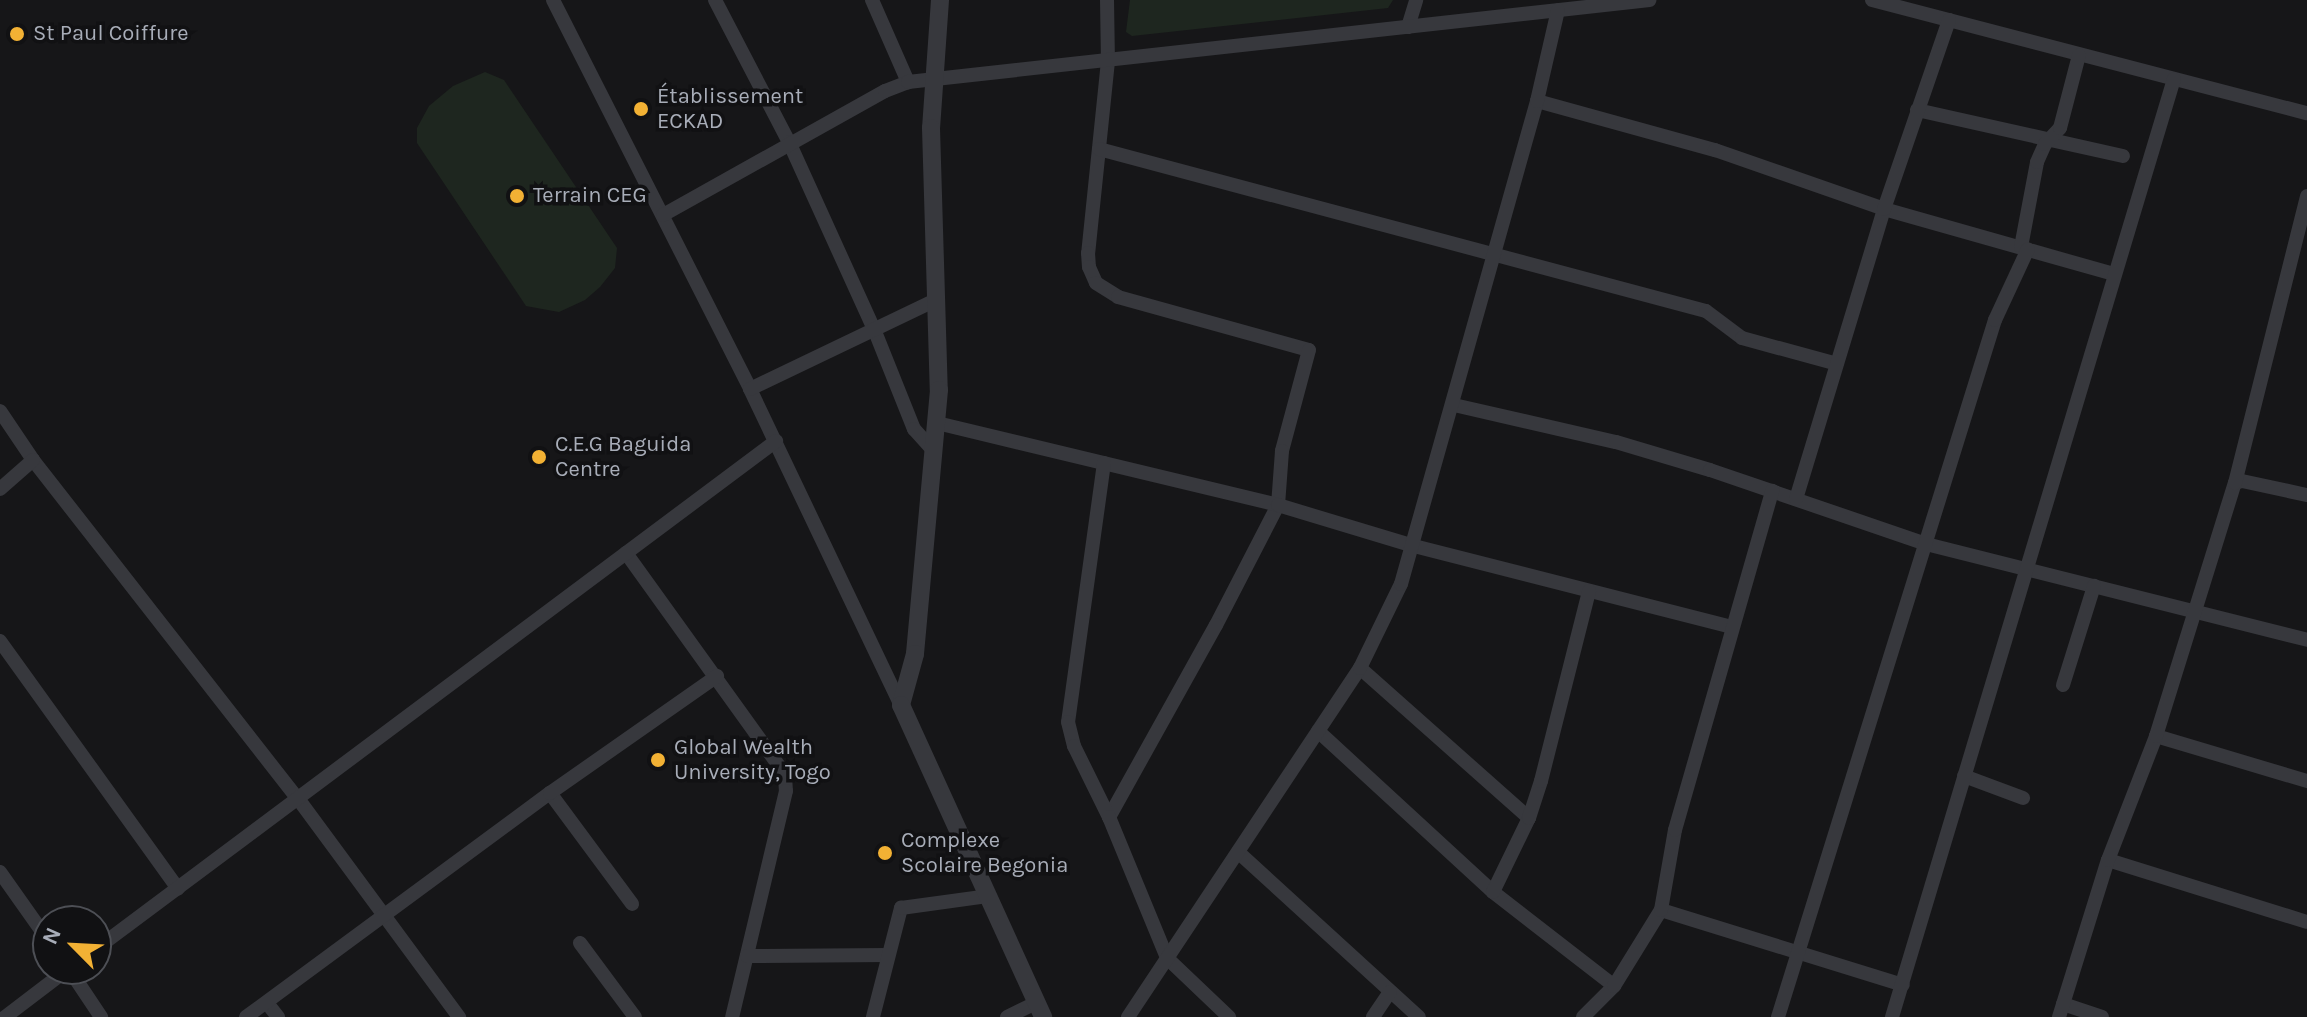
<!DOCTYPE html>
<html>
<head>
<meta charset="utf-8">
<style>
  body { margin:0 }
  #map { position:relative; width:2307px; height:1017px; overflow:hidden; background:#161618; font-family:Karla,sans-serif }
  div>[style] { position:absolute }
  .green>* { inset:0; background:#1e261f }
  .minor>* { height:14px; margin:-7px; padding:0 7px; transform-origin:7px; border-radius:7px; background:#37383d }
  .tertiary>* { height:18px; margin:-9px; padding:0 9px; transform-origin:9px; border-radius:9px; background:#37383d }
  .dots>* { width:22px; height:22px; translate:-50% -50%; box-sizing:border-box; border:4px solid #111113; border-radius:50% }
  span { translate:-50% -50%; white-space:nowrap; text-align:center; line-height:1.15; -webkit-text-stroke:7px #111113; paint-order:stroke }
  .poi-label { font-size:22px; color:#a8adb8 }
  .left { translate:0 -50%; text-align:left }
  .north { position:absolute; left:32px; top:905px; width:80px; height:80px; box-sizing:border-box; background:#111113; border:2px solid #4d4f55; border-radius:50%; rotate:294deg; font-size:22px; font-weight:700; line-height:32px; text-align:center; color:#a8adb8 }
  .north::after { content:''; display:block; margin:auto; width:28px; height:36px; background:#f2b134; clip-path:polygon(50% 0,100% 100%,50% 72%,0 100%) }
</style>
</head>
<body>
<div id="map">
  <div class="green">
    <div style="clip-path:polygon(1130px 0,1393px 0,1388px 8px,1132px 36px,1126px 32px)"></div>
    <div style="clip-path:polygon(485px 72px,504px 80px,617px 248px,615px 268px,600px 287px,585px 300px,559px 312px,526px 306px,417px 143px,417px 128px,429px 106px,453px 86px)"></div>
  </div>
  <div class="minor">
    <div style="left:553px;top:0;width:436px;rotate:63.1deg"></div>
    <div style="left:750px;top:389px;width:350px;rotate:64.5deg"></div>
    <div style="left:715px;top:0;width:160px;rotate:62.5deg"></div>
    <div style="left:789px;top:142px;width:205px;rotate:65.6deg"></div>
    <div style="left:874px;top:329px;width:108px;rotate:68.2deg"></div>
    <div style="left:914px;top:429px;width:30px;rotate:48deg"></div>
    <div style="left:872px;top:0;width:90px;rotate:66.3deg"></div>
    <div style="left:1107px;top:0;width:61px;rotate:89.1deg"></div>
    <div style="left:1108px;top:61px;width:193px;rotate:95.9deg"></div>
    <div style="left:1088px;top:253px;width:14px;rotate:86deg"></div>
    <div style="left:1089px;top:267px;width:17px;rotate:66deg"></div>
    <div style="left:1096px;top:283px;width:26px;rotate:32deg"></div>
    <div style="left:1118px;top:297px;width:198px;rotate:15.5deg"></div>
    <div style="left:1309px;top:350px;width:105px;rotate:105deg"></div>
    <div style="left:1282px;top:451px;width:54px;rotate:94.2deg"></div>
    <div style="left:1278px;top:505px;width:135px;rotate:117.3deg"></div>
    <div style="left:1216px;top:625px;width:220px;rotate:119.1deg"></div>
    <div style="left:1872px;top:0;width:449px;rotate:14.6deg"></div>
    <div style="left:1408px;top:27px;width:28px;rotate:-73deg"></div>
    <div style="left:1537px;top:101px;width:185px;rotate:15.4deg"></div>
    <div style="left:1715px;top:150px;width:179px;rotate:19.2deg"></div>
    <div style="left:1884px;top:209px;width:238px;rotate:15.8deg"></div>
    <div style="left:1917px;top:110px;width:211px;rotate:12.6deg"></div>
    <div style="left:1099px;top:149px;width:628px;rotate:14.94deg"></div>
    <div style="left:1706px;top:311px;width:45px;rotate:36.9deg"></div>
    <div style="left:1742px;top:338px;width:98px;rotate:15.3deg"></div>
    <div style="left:663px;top:215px;width:254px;rotate:-29.2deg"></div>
    <div style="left:885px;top:91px;width:25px;rotate:-21deg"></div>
    <div style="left:908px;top:82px;width:746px;rotate:-6.31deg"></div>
    <div style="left:2021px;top:247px;width:86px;rotate:-79.3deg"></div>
    <div style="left:2037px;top:162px;width:20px;rotate:-66deg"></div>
    <div style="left:2045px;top:144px;width:22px;rotate:-47deg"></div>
    <div style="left:2060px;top:128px;width:75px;rotate:-75.4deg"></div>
    <div style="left:750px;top:389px;width:208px;rotate:-25.6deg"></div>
    <div style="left:1454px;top:405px;width:166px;rotate:12.9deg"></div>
    <div style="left:1616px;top:442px;width:98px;rotate:16.6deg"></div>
    <div style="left:1710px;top:470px;width:228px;rotate:18.9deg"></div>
    <div style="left:1926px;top:544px;width:393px;rotate:14.1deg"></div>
    <div style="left:0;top:411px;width:59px;rotate:56deg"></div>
    <div style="left:33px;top:460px;width:432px;rotate:52deg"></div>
    <div style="left:299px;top:800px;width:270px;rotate:53.6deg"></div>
    <div style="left:937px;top:423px;width:351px;rotate:13.5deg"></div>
    <div style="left:1278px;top:505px;width:142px;rotate:16.8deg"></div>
    <div style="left:1414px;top:546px;width:327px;rotate:14.3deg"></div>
    <div style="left:1104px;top:463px;width:261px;rotate:97.9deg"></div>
    <div style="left:1068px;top:722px;width:25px;rotate:76deg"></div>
    <div style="left:1074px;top:746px;width:79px;rotate:63.8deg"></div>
    <div style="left:1109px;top:817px;width:152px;rotate:67.6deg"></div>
    <div style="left:1167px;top:958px;width:86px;rotate:43.6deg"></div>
    <div style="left:2235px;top:483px;width:7px;rotate:-16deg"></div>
    <div style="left:2242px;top:481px;width:66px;rotate:12.2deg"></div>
    <div style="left:0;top:489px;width:44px;rotate:-41.3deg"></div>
    <div style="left:1796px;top:499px;width:303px;rotate:-73.1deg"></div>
    <div style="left:1884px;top:209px;width:200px;rotate:-71deg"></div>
    <div style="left:626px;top:553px;width:272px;rotate:54.3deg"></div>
    <div style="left:785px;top:774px;width:17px;rotate:87deg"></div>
    <div style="left:786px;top:791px;width:232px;rotate:103.4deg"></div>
    <div style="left:0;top:641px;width:305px;rotate:54.3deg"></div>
    <div style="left:1360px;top:668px;width:226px;rotate:41.6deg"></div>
    <div style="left:2063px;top:685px;width:104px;rotate:-72.6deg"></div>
    <div style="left:1318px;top:731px;width:238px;rotate:42.6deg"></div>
    <div style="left:1493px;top:892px;width:153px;rotate:37.8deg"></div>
    <div style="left:2156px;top:736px;width:158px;rotate:16.6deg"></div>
    <div style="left:1964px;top:776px;width:63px;rotate:20.4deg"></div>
    <div style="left:550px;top:793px;width:138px;rotate:53.5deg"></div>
    <div style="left:1238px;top:852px;width:245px;rotate:42.4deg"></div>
    <div style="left:2108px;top:860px;width:208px;rotate:17.3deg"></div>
    <div style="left:0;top:872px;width:83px;rotate:54.8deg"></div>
    <div style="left:1493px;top:892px;width:82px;rotate:-64.1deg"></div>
    <div style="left:1529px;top:818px;width:39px;rotate:-72deg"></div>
    <div style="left:1541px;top:781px;width:196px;rotate:-75.8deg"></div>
    <div style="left:1661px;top:910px;width:253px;rotate:17.2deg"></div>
    <div style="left:580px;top:943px;width:92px;rotate:53.4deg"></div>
    <div style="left:96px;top:949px;width:849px;rotate:-36.76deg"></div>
    <div style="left:747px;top:956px;width:141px;rotate:-0.4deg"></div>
    <div style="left:69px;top:969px;width:58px;rotate:56.3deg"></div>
    <div style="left:267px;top:1003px;width:18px;rotate:52deg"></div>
    <div style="left:2063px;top:1004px;width:41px;rotate:18.4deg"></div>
    <div style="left:5px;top:1017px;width:79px;rotate:-37.3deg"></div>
    <div style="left:246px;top:1017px;width:378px;rotate:-36.4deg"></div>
    <div style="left:550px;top:793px;width:204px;rotate:-35deg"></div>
    <div style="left:873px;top:1017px;width:113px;rotate:-75.6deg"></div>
    <div style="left:901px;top:908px;width:89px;rotate:-7.8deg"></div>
    <div style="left:1007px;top:1017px;width:32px;rotate:-26deg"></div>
    <div style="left:1128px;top:1017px;width:419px;rotate:-56.4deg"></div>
    <div style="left:1360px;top:668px;width:93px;rotate:-64deg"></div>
    <div style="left:1401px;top:584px;width:502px;rotate:-74.27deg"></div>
    <div style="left:1537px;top:101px;width:93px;rotate:-77deg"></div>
    <div style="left:1373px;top:1017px;width:30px;rotate:-56deg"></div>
    <div style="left:1583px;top:1017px;width:44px;rotate:-45deg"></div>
    <div style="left:1614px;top:986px;width:89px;rotate:-58.3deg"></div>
    <div style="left:1661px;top:910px;width:81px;rotate:-80.1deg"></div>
    <div style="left:1675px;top:830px;width:353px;rotate:-74deg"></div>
    <div style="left:1778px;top:1017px;width:730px;rotate:-72.71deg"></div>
    <div style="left:1995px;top:320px;width:78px;rotate:-65.1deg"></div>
    <div style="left:1892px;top:1017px;width:979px;rotate:-73.27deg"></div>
    <div style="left:2059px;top:1017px;width:164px;rotate:-72.7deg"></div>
    <div style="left:2108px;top:860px;width:133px;rotate:-68.8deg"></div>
    <div style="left:2156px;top:736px;width:265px;rotate:-72.7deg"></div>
    <div style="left:2235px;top:483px;width:296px;rotate:-75.9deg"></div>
  </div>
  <div class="tertiary">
    <div style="left:940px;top:0;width:128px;rotate:94deg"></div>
    <div style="left:931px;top:128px;width:262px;rotate:88.3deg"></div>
    <div style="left:939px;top:390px;width:265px;rotate:95.2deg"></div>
    <div style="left:915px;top:654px;width:53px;rotate:105.4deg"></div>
    <div style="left:901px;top:705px;width:343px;rotate:65.5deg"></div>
  </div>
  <div class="dots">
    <div style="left:17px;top:34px;background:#f2b134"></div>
    <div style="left:641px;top:109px;background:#f2b134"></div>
    <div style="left:517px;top:196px;background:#f2b134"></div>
    <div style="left:539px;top:457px;background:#f2b134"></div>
    <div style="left:658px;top:760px;background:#f2b134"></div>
    <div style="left:885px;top:853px;background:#f2b134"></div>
  </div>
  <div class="poi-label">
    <span class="left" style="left:33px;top:34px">St Paul Coiffure</span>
    <span class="left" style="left:657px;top:109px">Établissement<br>ECKAD</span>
    <span class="left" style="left:533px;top:196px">Terrain CEG</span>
    <span class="left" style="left:555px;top:457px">C.E.G Baguida<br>Centre</span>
    <span class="left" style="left:674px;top:760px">Global Wealth<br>University, Togo</span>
    <span class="left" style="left:901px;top:853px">Complexe<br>Scolaire Begonia</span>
  </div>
  <div class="north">N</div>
</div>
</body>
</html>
